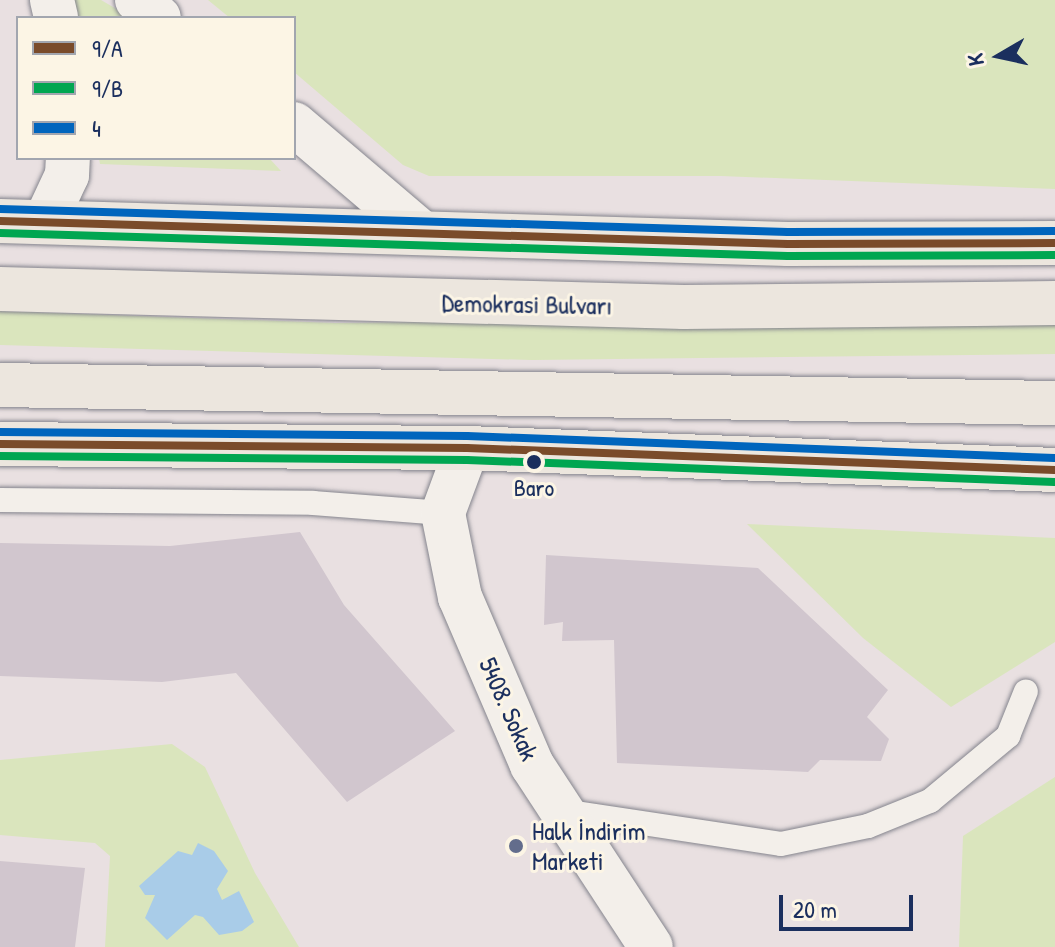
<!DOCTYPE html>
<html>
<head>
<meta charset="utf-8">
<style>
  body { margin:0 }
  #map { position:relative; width:1055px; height:947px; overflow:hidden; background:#e9e0e1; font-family:"Patrick Hand",sans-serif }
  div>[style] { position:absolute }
  .green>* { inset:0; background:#dae5bd }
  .water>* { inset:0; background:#a9cce8 }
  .building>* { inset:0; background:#d1c6ce }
  .roads { filter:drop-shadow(0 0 2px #84848d) drop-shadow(0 0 2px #84848d) }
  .lane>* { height:24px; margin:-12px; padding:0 12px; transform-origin:12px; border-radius:12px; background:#f3efea }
  .street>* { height:44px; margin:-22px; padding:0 22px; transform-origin:22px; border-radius:22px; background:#f3efea }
  .secondary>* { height:44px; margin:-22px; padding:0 22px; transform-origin:22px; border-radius:22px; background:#f3efea }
  .highway>* { height:44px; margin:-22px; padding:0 22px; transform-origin:22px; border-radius:22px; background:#ece6de }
  .bus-1>* { height:8px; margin:-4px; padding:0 4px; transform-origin:4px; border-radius:4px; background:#7a4b2a }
  .bus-2>* { height:8px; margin:-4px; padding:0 4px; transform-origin:4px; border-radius:4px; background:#00a651 }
  .bus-3>* { height:8px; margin:-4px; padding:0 4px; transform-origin:4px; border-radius:4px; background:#0065bd }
  .dots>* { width:22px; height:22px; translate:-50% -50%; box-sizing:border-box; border:4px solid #fcf5e5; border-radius:50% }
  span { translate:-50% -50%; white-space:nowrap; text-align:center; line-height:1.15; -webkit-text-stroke:6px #fcf5e5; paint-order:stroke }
  .bus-label { font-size:24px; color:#1b2f5e }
  .street-label { font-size:26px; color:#1b2f5e }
  .poi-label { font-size:26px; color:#1b2f5e }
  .left { translate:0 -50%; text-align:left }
  .legend { position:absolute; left:16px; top:16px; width:280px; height:144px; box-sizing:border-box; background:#fcf5e5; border:2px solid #a2a6af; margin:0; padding:10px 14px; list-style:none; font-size:24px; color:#1b2f5e }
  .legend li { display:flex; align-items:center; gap:16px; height:40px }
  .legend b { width:40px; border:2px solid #a2a6af }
  .north { position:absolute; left:959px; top:16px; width:80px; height:80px; -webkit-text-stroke:6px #fcf5e5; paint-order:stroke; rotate:261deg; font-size:22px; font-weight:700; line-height:32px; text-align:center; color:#1b2f5e }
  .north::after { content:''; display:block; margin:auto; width:28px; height:36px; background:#1b2f5e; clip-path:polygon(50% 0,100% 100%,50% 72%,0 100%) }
  .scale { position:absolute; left:779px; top:895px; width:134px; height:36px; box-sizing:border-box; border:4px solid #1b2f5e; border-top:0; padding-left:10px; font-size:24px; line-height:28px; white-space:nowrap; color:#1b2f5e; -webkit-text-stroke:6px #fcf5e5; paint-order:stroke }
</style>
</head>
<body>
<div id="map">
  <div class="green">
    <div style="clip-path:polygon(73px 0,101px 0,132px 18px,78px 18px)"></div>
    <div style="clip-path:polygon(208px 0,1055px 0,1055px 189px,721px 176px,429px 176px,403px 165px,294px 72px,294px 18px,230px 18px)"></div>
    <div style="clip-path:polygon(99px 158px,269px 158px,281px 171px,100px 164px)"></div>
    <div style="clip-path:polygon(0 311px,336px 323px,1055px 316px,1055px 354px,532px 360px,0 345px)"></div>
    <div style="clip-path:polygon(747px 524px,1055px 538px,1055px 642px,951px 707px,863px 638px)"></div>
    <div style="clip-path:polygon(172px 744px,205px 767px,255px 873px,299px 947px,105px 947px,110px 856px,95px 843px,0 835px,0 760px)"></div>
    <div style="clip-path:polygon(1055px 777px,1055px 947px,959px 947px,963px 836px)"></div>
  </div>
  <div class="water">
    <div style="clip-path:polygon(198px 843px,214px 851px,228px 871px,217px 889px,222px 900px,239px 891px,254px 922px,242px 931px,219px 935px,203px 917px,195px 915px,167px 940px,145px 918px,155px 895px,145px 895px,139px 886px,178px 851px,192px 855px)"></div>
  </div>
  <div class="building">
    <div style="clip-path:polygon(300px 532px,344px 605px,455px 731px,347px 802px,236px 673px,162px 682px,0 676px,0 543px,170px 546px)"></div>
    <div style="clip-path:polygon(546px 555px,758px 568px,888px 690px,867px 717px,889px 739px,881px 761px,820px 760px,808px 772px,617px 763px,614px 640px,562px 641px,563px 622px,544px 625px)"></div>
    <div style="clip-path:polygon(0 861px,85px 868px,75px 947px,0 947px)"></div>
  </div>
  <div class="roads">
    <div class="lane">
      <div style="left:0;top:500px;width:313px;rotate:0.5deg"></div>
      <div style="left:313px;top:503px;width:130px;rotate:4.4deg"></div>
      <div style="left:563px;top:811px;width:220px;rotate:8.6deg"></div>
      <div style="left:781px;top:844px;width:89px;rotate:-11.7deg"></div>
      <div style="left:868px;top:826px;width:67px;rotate:-22deg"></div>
      <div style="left:930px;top:801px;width:102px;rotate:-39.8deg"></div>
      <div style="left:1008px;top:736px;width:48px;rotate:-68.2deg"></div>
    </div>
    <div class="street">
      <div style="left:467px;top:448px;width:69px;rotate:110.3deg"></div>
      <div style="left:443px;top:513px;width:86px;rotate:78.6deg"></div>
      <div style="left:460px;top:597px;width:183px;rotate:66.8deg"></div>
      <div style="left:532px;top:765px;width:217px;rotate:56.8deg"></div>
    </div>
    <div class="secondary">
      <div style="left:52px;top:0;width:18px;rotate:77deg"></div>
      <div style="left:137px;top:0;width:28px;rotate:39deg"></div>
      <div style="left:294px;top:124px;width:167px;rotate:40.4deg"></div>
      <div style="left:45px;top:222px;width:52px;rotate:-64.9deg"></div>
      <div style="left:67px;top:175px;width:17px;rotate:-87deg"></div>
    </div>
    <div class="highway">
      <div style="left:0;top:221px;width:788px;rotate:1.67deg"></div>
      <div style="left:788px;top:244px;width:267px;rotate:-0.2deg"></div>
      <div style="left:0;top:289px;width:684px;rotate:1.51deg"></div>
      <div style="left:684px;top:307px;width:371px;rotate:-0.6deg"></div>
      <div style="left:0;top:385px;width:1055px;rotate:0.98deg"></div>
      <div style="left:0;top:444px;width:467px;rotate:0.5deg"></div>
      <div style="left:467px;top:448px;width:588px;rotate:2.14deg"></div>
    </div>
  </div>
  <div class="bus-1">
    <div style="left:0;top:221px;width:788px;rotate:1.67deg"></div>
    <div style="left:788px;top:244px;width:267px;rotate:-0.2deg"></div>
    <div style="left:0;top:444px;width:467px;rotate:0.5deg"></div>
    <div style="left:467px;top:448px;width:588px;rotate:2.14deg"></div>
  </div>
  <div class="bus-2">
    <div style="left:0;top:233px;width:788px;rotate:1.67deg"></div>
    <div style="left:788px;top:256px;width:267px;rotate:-0.2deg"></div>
    <div style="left:0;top:456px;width:467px;rotate:0.5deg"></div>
    <div style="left:467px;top:460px;width:588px;rotate:2.14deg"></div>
  </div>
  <div class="bus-3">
    <div style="left:0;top:209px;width:788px;rotate:1.67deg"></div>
    <div style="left:788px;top:232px;width:267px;rotate:-0.2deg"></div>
    <div style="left:0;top:432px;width:467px;rotate:0.5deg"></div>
    <div style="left:467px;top:436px;width:588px;rotate:2.14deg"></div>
  </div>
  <div class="dots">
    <div style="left:534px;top:462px;background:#1b2f5e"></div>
    <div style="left:516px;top:846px;background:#636d8c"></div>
  </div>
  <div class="bus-label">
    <span style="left:534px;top:488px">Baro</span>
  </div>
  <div class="street-label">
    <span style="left:527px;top:304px;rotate:1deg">Demokrasi Bulvarı</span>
    <span style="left:509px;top:709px;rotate:66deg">5408. Sokak</span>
  </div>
  <div class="poi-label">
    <span class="left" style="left:532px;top:846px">Halk İndirim<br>Marketi</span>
  </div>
  <ul class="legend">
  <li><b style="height:10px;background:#7a4b2a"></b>9/A</li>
  <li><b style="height:10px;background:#00a651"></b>9/B</li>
  <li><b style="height:10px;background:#0065bd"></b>4</li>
  </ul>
  <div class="north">K</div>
  <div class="scale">20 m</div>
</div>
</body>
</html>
